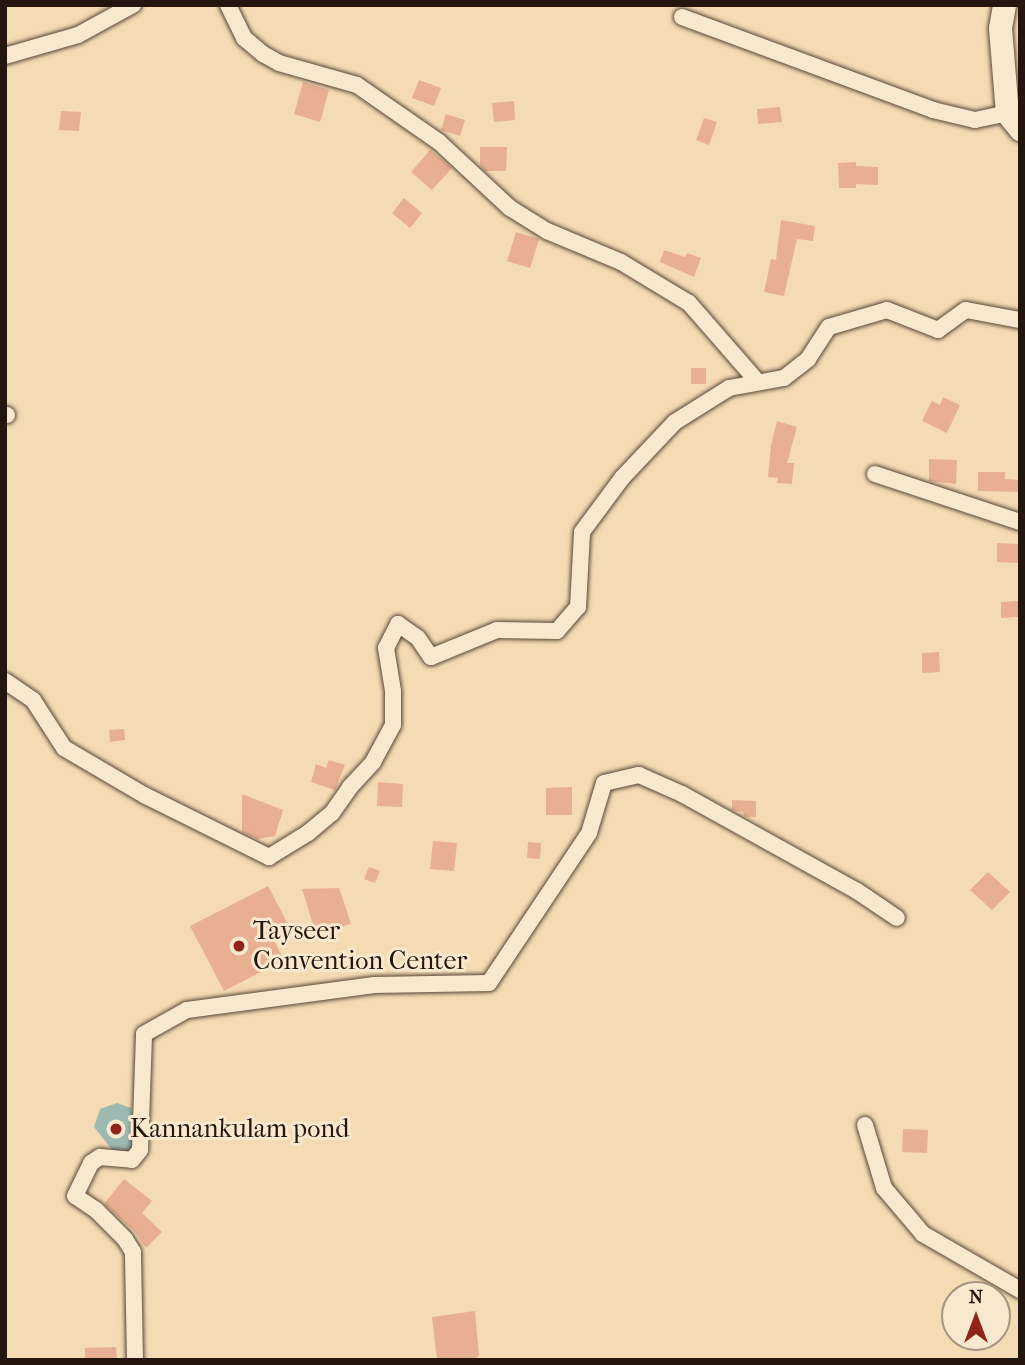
<!DOCTYPE html>
<html>
<head>
<meta charset="utf-8">
<style>
  body { margin:0 }
  #map { position:relative; width:1025px; height:1365px; overflow:hidden; background:#f5dbb4; font-family:"IM FELL French Canon",serif }
  div>[style] { position:absolute }
  .water>* { inset:0; background:#9dbab2 }
  .building>* { inset:0; background:#e9af92 }
  .roads { filter:drop-shadow(0 0 2px #584738) drop-shadow(0 0 2px #584738) }
  .street>* { height:16px; margin:-8px; padding:0 8px; transform-origin:8px; border-radius:8px; background:#f8e8ce }
  .secondary>* { height:23px; margin:-11.5px; padding:0 11.5px; transform-origin:11.5px; border-radius:11.5px; background:#f8e8ce }
  .dots>* { width:19px; height:19px; translate:-50% -50%; box-sizing:border-box; border:4px solid #f8e8ce; border-radius:50% }
  span { translate:-50% -50%; white-space:nowrap; text-align:center; line-height:1.15; -webkit-text-stroke:6px #f8e8ce; paint-order:stroke }
  .poi-label { font-size:26px; color:#24160e }
  .left { translate:0 -50%; text-align:left }
  .frame { position:absolute; inset:0; border:7px solid #24160e; pointer-events:none }
  .north { position:absolute; left:941px; top:1281px; width:70px; height:70px; box-sizing:border-box; background:#f8e8ce; border:2px solid #a39481; border-radius:50%; rotate:0deg; font-size:19px; font-weight:700; line-height:28px; text-align:center; color:#24160e }
  .north::after { content:''; display:block; margin:auto; width:24px; height:32px; background:#8f2418; clip-path:polygon(50% 0,100% 100%,50% 72%,0 100%) }
</style>
</head>
<body>
<div id="map">
  <div class="water">
    <div style="clip-path:polygon(117px 1103px,131px 1108px,137px 1144px,133px 1152px,117px 1156px,94px 1127px,100px 1109px)"></div>
  </div>
  <div class="building">
    <div style="clip-path:polygon(419px 80px,441px 88px,434px 106px,412px 98px)"></div>
    <div style="clip-path:polygon(303px 82px,329px 90px,320px 122px,294px 114px)"></div>
    <div style="clip-path:polygon(514px 101px,515px 120px,494px 122px,492px 103px)"></div>
    <div style="clip-path:polygon(780px 107px,782px 122px,758px 124px,757px 109px)"></div>
    <div style="clip-path:polygon(61px 111px,81px 112px,79px 131px,59px 130px)"></div>
    <div style="clip-path:polygon(446px 114px,465px 120px,460px 136px,441px 130px)"></div>
    <div style="clip-path:polygon(704px 118px,717px 122px,709px 145px,696px 140px)"></div>
    <div style="clip-path:polygon(480px 147px,507px 147px,506px 171px,485px 171px,480px 165px)"></div>
    <div style="clip-path:polygon(430px 150px,452px 168px,432px 190px,411px 172px)"></div>
    <div style="clip-path:polygon(856px 162px,856px 166px,878px 167px,878px 185px,856px 184px,856px 188px,839px 188px,838px 163px)"></div>
    <div style="clip-path:polygon(404px 198px,422px 213px,410px 228px,392px 213px)"></div>
    <div style="clip-path:polygon(781px 220px,815px 226px,813px 241px,797px 239px,784px 296px,764px 292px,771px 259px,776px 260px)"></div>
    <div style="clip-path:polygon(516px 232px,539px 239px,530px 268px,507px 261px)"></div>
    <div style="clip-path:polygon(664px 250px,685px 257px,687px 253px,701px 258px,694px 277px,660px 262px)"></div>
    <div style="clip-path:polygon(691px 368px,706px 368px,706px 384px,691px 384px)"></div>
    <div style="clip-path:polygon(943px 397px,960px 405px,947px 433px,922px 421px,932px 401px,940px 405px)"></div>
    <div style="clip-path:polygon(777px 421px,797px 427px,787px 463px,794px 463px,792px 484px,777px 483px,778px 478px,768px 477px,771px 445px)"></div>
    <div style="clip-path:polygon(929px 459px,957px 460px,956px 484px,929px 481px)"></div>
    <div style="clip-path:polygon(978px 472px,1005px 472px,1005px 479px,1020px 480px,1020px 492px,978px 491px)"></div>
    <div style="clip-path:polygon(997px 543px,1020px 544px,1020px 563px,997px 562px)"></div>
    <div style="clip-path:polygon(1020px 601px,1020px 617px,1001px 618px,1001px 602px)"></div>
    <div style="clip-path:polygon(939px 652px,940px 672px,922px 673px,922px 653px)"></div>
    <div style="clip-path:polygon(124px 729px,125px 740px,110px 742px,109px 730px)"></div>
    <div style="clip-path:polygon(329px 760px,345px 765px,335px 790px,311px 782px,316px 764px,326px 768px)"></div>
    <div style="clip-path:polygon(378px 782px,403px 784px,402px 807px,377px 806px)"></div>
    <div style="clip-path:polygon(572px 787px,572px 815px,546px 815px,546px 788px)"></div>
    <div style="clip-path:polygon(242px 794px,283px 810px,275px 836px,257px 839px,242px 832px)"></div>
    <div style="clip-path:polygon(732px 800px,756px 801px,756px 817px,744px 817px,743px 812px,732px 810px)"></div>
    <div style="clip-path:polygon(433px 841px,457px 843px,454px 871px,430px 869px)"></div>
    <div style="clip-path:polygon(528px 842px,541px 843px,540px 859px,527px 858px)"></div>
    <div style="clip-path:polygon(369px 867px,380px 871px,375px 883px,364px 879px)"></div>
    <div style="clip-path:polygon(988px 872px,1010px 892px,992px 910px,970px 890px)"></div>
    <div style="clip-path:polygon(268px 886px,288px 924px,270px 933px,284px 960px,224px 991px,190px 926px)"></div>
    <div style="clip-path:polygon(339px 888px,351px 924px,316px 934px,302px 889px)"></div>
    <div style="clip-path:polygon(903px 1129px,928px 1130px,927px 1153px,902px 1152px)"></div>
    <div style="clip-path:polygon(124px 1179px,152px 1201px,142px 1213px,162px 1232px,146px 1248px,135px 1232px,104px 1204px)"></div>
    <div style="clip-path:polygon(475px 1311px,479px 1356px,473px 1360px,437px 1360px,432px 1317px)"></div>
    <div style="clip-path:polygon(116px 1347px,117px 1360px,85px 1360px,85px 1348px)"></div>
  </div>
  <div class="roads">
    <div class="street">
      <div style="left:228px;top:5px;width:37px;rotate:64deg"></div>
      <div style="left:244px;top:38px;width:25px;rotate:40deg"></div>
      <div style="left:263px;top:54px;width:18px;rotate:29deg"></div>
      <div style="left:279px;top:63px;width:81px;rotate:15.8deg"></div>
      <div style="left:357px;top:85px;width:100px;rotate:34.8deg"></div>
      <div style="left:439px;top:142px;width:97px;rotate:42.9deg"></div>
      <div style="left:510px;top:208px;width:44px;rotate:31.9deg"></div>
      <div style="left:547px;top:231px;width:80px;rotate:22.7deg"></div>
      <div style="left:621px;top:262px;width:79px;rotate:31.1deg"></div>
      <div style="left:689px;top:303px;width:105px;rotate:48.9deg"></div>
      <div style="left:682px;top:17px;width:268px;rotate:20.3deg"></div>
      <div style="left:933px;top:110px;width:43px;rotate:13.4deg"></div>
      <div style="left:975px;top:120px;width:33px;rotate:-12deg"></div>
      <div style="left:5px;top:56px;width:76px;rotate:-16deg"></div>
      <div style="left:78px;top:35px;width:63px;rotate:-28.6deg"></div>
      <div style="left:5px;top:415px;width:2px"></div>
      <div style="left:875px;top:474px;width:153px;rotate:18.3deg"></div>
      <div style="left:5px;top:681px;width:34px;rotate:34deg"></div>
      <div style="left:33px;top:700px;width:57px;rotate:57.1deg"></div>
      <div style="left:64px;top:748px;width:93px;rotate:30.4deg"></div>
      <div style="left:144px;top:795px;width:140px;rotate:26.4deg"></div>
      <div style="left:269px;top:857px;width:46px;rotate:-31.6deg"></div>
      <div style="left:308px;top:833px;width:31px;rotate:-40deg"></div>
      <div style="left:332px;top:813px;width:32px;rotate:-55deg"></div>
      <div style="left:350px;top:787px;width:34px;rotate:-47deg"></div>
      <div style="left:373px;top:762px;width:42px;rotate:-61.6deg"></div>
      <div style="left:393px;top:725px;width:34px;rotate:-90deg"></div>
      <div style="left:393px;top:691px;width:44px;rotate:-99.2deg"></div>
      <div style="left:386px;top:648px;width:27px;rotate:-63deg"></div>
      <div style="left:398px;top:624px;width:24px;rotate:35deg"></div>
      <div style="left:418px;top:638px;width:23px;rotate:56deg"></div>
      <div style="left:431px;top:657px;width:71px;rotate:-22.2deg"></div>
      <div style="left:497px;top:630px;width:60px;rotate:1deg"></div>
      <div style="left:557px;top:631px;width:32px;rotate:-49deg"></div>
      <div style="left:578px;top:607px;width:75px;rotate:-86.9deg"></div>
      <div style="left:582px;top:532px;width:67px;rotate:-53.5deg"></div>
      <div style="left:622px;top:478px;width:77px;rotate:-46.6deg"></div>
      <div style="left:675px;top:422px;width:64px;rotate:-32.2deg"></div>
      <div style="left:729px;top:388px;width:56px;rotate:-10.3deg"></div>
      <div style="left:784px;top:378px;width:31px;rotate:-38deg"></div>
      <div style="left:808px;top:359px;width:38px;rotate:-57deg"></div>
      <div style="left:829px;top:327px;width:60px;rotate:-16.3deg"></div>
      <div style="left:887px;top:310px;width:55px;rotate:21.4deg"></div>
      <div style="left:938px;top:330px;width:34px;rotate:-36deg"></div>
      <div style="left:966px;top:310px;width:55px;rotate:10.5deg"></div>
      <div style="left:865px;top:1125px;width:66px;rotate:73.2deg"></div>
      <div style="left:884px;top:1188px;width:60px;rotate:49.7deg"></div>
      <div style="left:923px;top:1234px;width:112px;rotate:30deg"></div>
      <div style="left:135px;top:1360px;width:108px;rotate:-91.1deg"></div>
      <div style="left:133px;top:1252px;width:15px;rotate:-122deg"></div>
      <div style="left:125px;top:1239px;width:41px;rotate:-135deg"></div>
      <div style="left:96px;top:1210px;width:25px;rotate:-146deg"></div>
      <div style="left:75px;top:1196px;width:37px;rotate:-64deg"></div>
      <div style="left:91px;top:1163px;width:11px;rotate:-34deg"></div>
      <div style="left:100px;top:1157px;width:32px;rotate:5deg"></div>
      <div style="left:132px;top:1160px;width:13px;rotate:-51deg"></div>
      <div style="left:140px;top:1150px;width:116px;rotate:-88deg"></div>
      <div style="left:144px;top:1034px;width:49px;rotate:-29.2deg"></div>
      <div style="left:187px;top:1010px;width:189px;rotate:-7.6deg"></div>
      <div style="left:374px;top:985px;width:115px;rotate:-1deg"></div>
      <div style="left:489px;top:983px;width:180px;rotate:-56.3deg"></div>
      <div style="left:589px;top:833px;width:52px;rotate:-73.3deg"></div>
      <div style="left:604px;top:783px;width:36px;rotate:-13deg"></div>
      <div style="left:639px;top:775px;width:47px;rotate:23.8deg"></div>
      <div style="left:682px;top:794px;width:200px;rotate:29deg"></div>
      <div style="left:857px;top:891px;width:48px;rotate:34deg"></div>
    </div>
    <div class="secondary">
      <div style="left:1004px;top:5px;width:23px;rotate:100deg"></div>
      <div style="left:1000px;top:28px;width:85px;rotate:85.3deg"></div>
      <div style="left:1007px;top:113px;width:21px;rotate:51deg"></div>
    </div>
  </div>
  <div class="dots">
    <div style="left:239px;top:946px;background:#8f2418"></div>
    <div style="left:116px;top:1129px;background:#8f2418"></div>
  </div>
  <div class="poi-label">
    <span class="left" style="left:253px;top:946px">Tayseer<br>Convention Center</span>
    <span class="left" style="left:130px;top:1129px">Kannankulam pond</span>
  </div>
  <div class="frame"></div>
  <div class="north">N</div>
</div>
</body>
</html>
